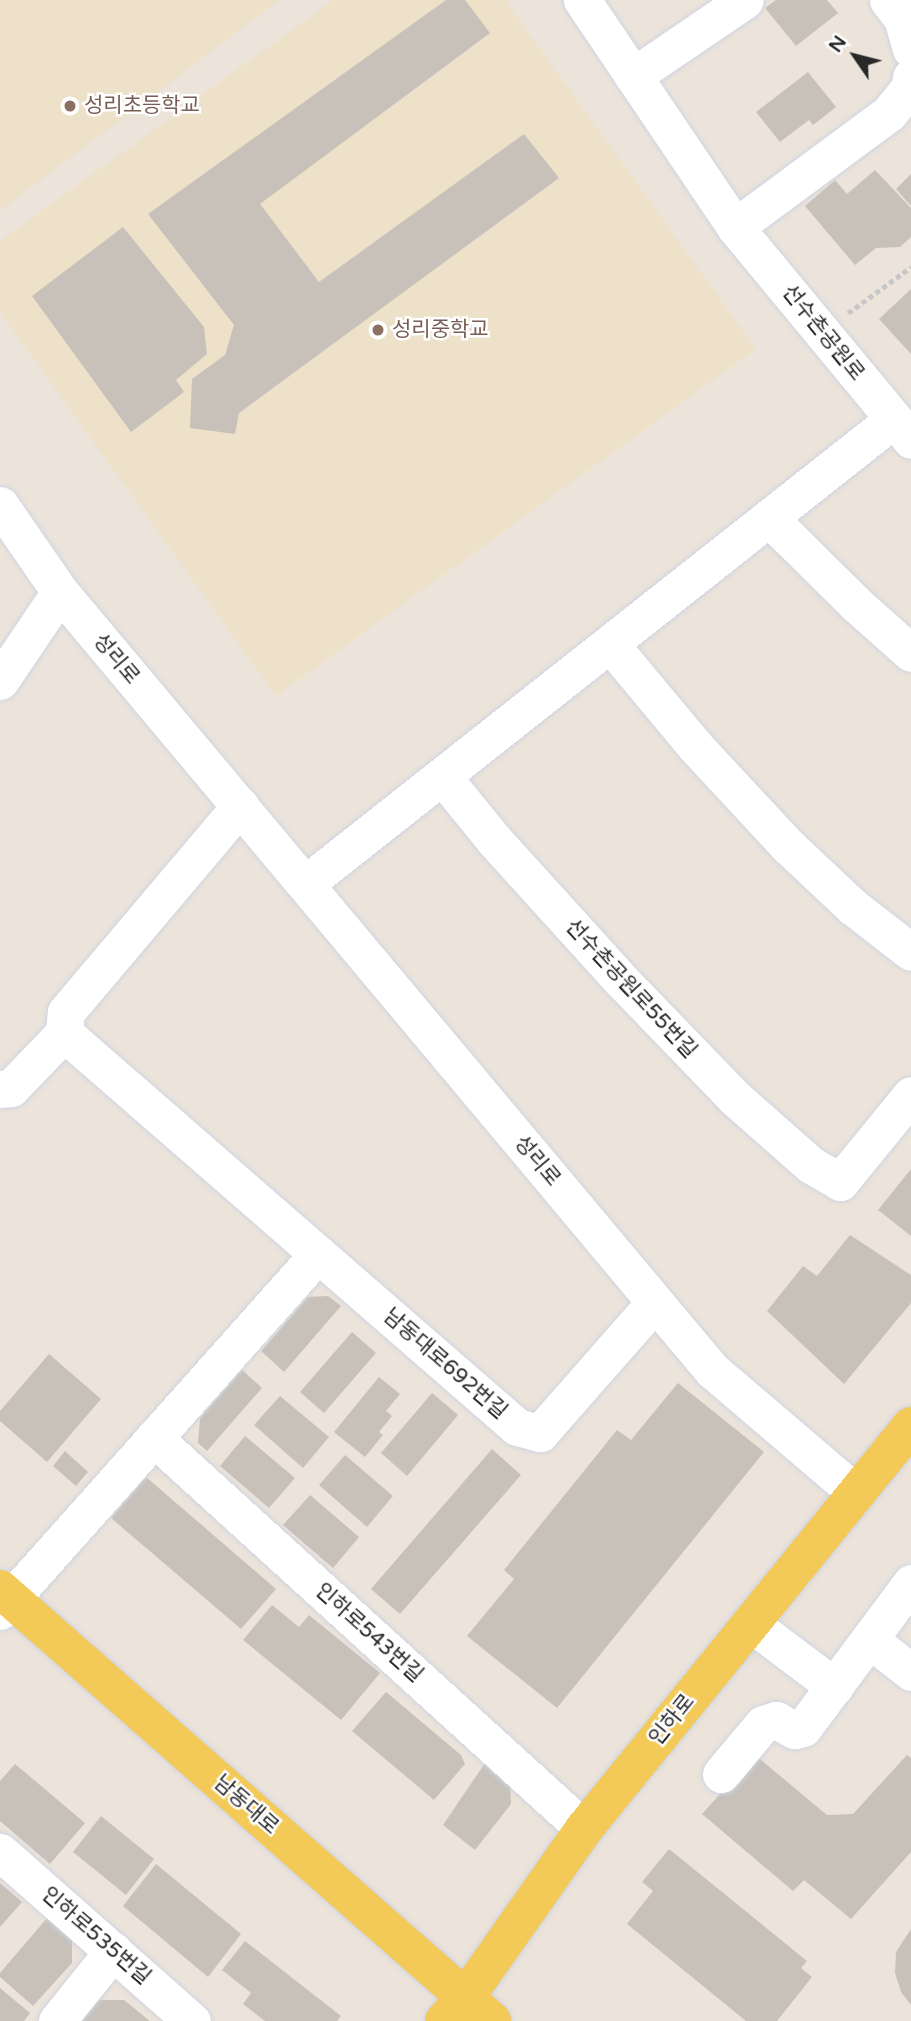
<!DOCTYPE html>
<html>
<head>
<meta charset="utf-8">
<style>
  body { margin:0 }
  #map { position:relative; width:911px; height:2021px; overflow:hidden; background:#ece4da; font-family:"Varela Round","Noto Sans KR",sans-serif }
  div>[style] { position:absolute }
  .education>* { inset:0; background:#eee1c9 }
  .building>* { inset:0; background:#c7c1ba }
  .path>* { height:4.5px; margin-top:-2.25px; transform-origin:0; background:repeating-linear-gradient(90deg,#c7c7c7 0 5px,transparent 0 8.5px) }
  .roads { filter:drop-shadow(0 0 2px #d0d4e2) drop-shadow(0 0 2px #d0d4e2) }
  .minor>* { height:37px; margin:-18.5px; padding:0 18.5px; transform-origin:18.5px; border-radius:18.5px; background:#fff }
  .major>* { height:38px; margin:-19px; padding:0 19px; transform-origin:19px; border-radius:19px; background:#f3c958 }
  .dots>* { width:19px; height:19px; translate:-50% -50%; box-sizing:border-box; border:4px solid #fff; border-radius:50% }
  span { translate:-50% -50%; white-space:nowrap; text-align:center; line-height:1.15; -webkit-text-stroke:5px #fff; paint-order:stroke }
  .education-label { font-size:21px; color:#785e54 }
  .left { translate:0 -50%; text-align:left }
  .street-label { font-size:21px; color:#292929 }
  .north { position:absolute; left:820px; top:21px; width:70px; height:70px; -webkit-text-stroke:5px #fff; paint-order:stroke; rotate:305deg; font-size:19px; font-weight:700; line-height:28px; text-align:center; color:#292929 }
  .north::after { content:''; display:block; margin:auto; width:24px; height:32px; background:#292929; clip-path:polygon(50% 0,100% 100%,50% 72%,0 100%) }
</style>
</head>
<body>
<div id="map">
  <div class="education">
    <div style="clip-path:polygon(0 0,280px 0,0 211px)"></div>
    <div style="clip-path:polygon(333px 0,505px 0,756px 349px,276px 696px,0 312px,0 241px)"></div>
  </div>
  <div class="building">
    <div style="clip-path:polygon(446px 0,465px 0,490px 33px,260px 204px,319px 282px,524px 134px,559px 178px,239px 413px,235px 434px,190px 428px,192px 379px,225px 355px,234px 325px,148px 214px)"></div>
    <div style="clip-path:polygon(776px 0,827px 0,838px 13px,796px 46px,765px 8px)"></div>
    <div style="clip-path:polygon(808px 72px,836px 107px,813px 125px,809px 120px,780px 142px,756px 112px)"></div>
    <div style="clip-path:polygon(875px 170px,911px 208px,911px 237px,900px 247px,876px 248px,855px 265px,805px 206px,835px 180px,847px 194px)"></div>
    <div style="clip-path:polygon(911px 174px,911px 206px,896px 189px)"></div>
    <div style="clip-path:polygon(123px 227px,204px 327px,207px 354px,176px 380px,184px 392px,131px 432px,32px 296px)"></div>
    <div style="clip-path:polygon(911px 289px,911px 354px,879px 319px)"></div>
    <div style="clip-path:polygon(911px 1169px,911px 1236px,878px 1210px)"></div>
    <div style="clip-path:polygon(850px 1235px,911px 1275px,911px 1303px,844px 1384px,767px 1311px,803px 1266px,817px 1276px)"></div>
    <div style="clip-path:polygon(328px 1296px,341px 1306px,284px 1372px,261px 1351px,308px 1297px)"></div>
    <div style="clip-path:polygon(352px 1332px,376px 1353px,324px 1413px,300px 1392px)"></div>
    <div style="clip-path:polygon(49px 1354px,101px 1399px,47px 1462px,0 1421px,0 1411px)"></div>
    <div style="clip-path:polygon(242px 1370px,262px 1388px,207px 1451px,198px 1443px,200px 1418px)"></div>
    <div style="clip-path:polygon(379px 1377px,400px 1394px,386px 1411px,392px 1416px,379px 1432px,383px 1435px,365px 1457px,334px 1432px)"></div>
    <div style="clip-path:polygon(678px 1383px,764px 1452px,557px 1708px,467px 1636px,514px 1579px,504px 1570px,617px 1430px,631px 1440px)"></div>
    <div style="clip-path:polygon(432px 1393px,458px 1415px,407px 1476px,381px 1453px)"></div>
    <div style="clip-path:polygon(280px 1396px,329px 1437px,303px 1468px,254px 1425px)"></div>
    <div style="clip-path:polygon(245px 1436px,295px 1478px,269px 1508px,220px 1466px)"></div>
    <div style="clip-path:polygon(492px 1449px,521px 1475px,400px 1614px,371px 1589px)"></div>
    <div style="clip-path:polygon(65px 1451px,88px 1472px,76px 1486px,53px 1466px)"></div>
    <div style="clip-path:polygon(345px 1455px,393px 1496px,367px 1527px,319px 1485px)"></div>
    <div style="clip-path:polygon(146px 1477px,276px 1589px,241px 1629px,111px 1518px)"></div>
    <div style="clip-path:polygon(310px 1495px,359px 1537px,333px 1568px,283px 1525px)"></div>
    <div style="clip-path:polygon(272px 1605px,299px 1627px,309px 1615px,380px 1673px,341px 1720px,243px 1640px)"></div>
    <div style="clip-path:polygon(386px 1692px,461px 1755px,465px 1764px,434px 1800px,352px 1731px)"></div>
    <div style="clip-path:polygon(755px 1755px,827px 1815px,853px 1814px,907px 1755px,911px 1758px,911px 1852px,851px 1919px,804px 1880px,793px 1891px,702px 1814px)"></div>
    <div style="clip-path:polygon(485px 1763px,510px 1782px,511px 1804px,475px 1850px,443px 1825px)"></div>
    <div style="clip-path:polygon(15px 1764px,85px 1823px,50px 1864px,0 1821px,0 1781px)"></div>
    <div style="clip-path:polygon(101px 1816px,154px 1859px,126px 1895px,73px 1852px)"></div>
    <div style="clip-path:polygon(669px 1849px,807px 1961px,801px 1968px,812px 1977px,777px 2021px,746px 2021px,627px 1924px,653px 1891px,642px 1882px)"></div>
    <div style="clip-path:polygon(156px 1864px,241px 1934px,208px 1977px,123px 1906px)"></div>
    <div style="clip-path:polygon(0 1883px,22px 1902px,0 1927px)"></div>
    <div style="clip-path:polygon(48px 1917px,72px 1938px,72px 1963px,33px 2006px,0 1977px,0 1973px)"></div>
    <div style="clip-path:polygon(911px 1929px,911px 2005px,901px 1992px,895px 1973px,896px 1952px)"></div>
    <div style="clip-path:polygon(245px 1941px,341px 2016px,337px 2021px,265px 2021px,243px 2004px,251px 1993px,222px 1970px)"></div>
    <div style="clip-path:polygon(0 1988px,30px 2013px,24px 2021px,0 2021px)"></div>
    <div style="clip-path:polygon(97px 2000px,124px 2000px,150px 2021px,81px 2021px)"></div>
  </div>
  <div class="path">
    <div style="left:848px;top:313px;width:78px;rotate:-36.1deg"></div>
  </div>
  <div class="roads">
    <div class="minor">
      <div style="left:582px;top:0;width:274px;rotate:56deg"></div>
      <div style="left:735px;top:227px;width:276px;rotate:50.4deg"></div>
      <div style="left:888px;top:0;width:23px;rotate:52deg"></div>
      <div style="left:902px;top:18px;width:32px;rotate:74deg"></div>
      <div style="left:633px;top:76px;width:135px;rotate:-34.2deg"></div>
      <div style="left:735px;top:227px;width:192px;rotate:-36.5deg"></div>
      <div style="left:889px;top:113px;width:33px;rotate:-51deg"></div>
      <div style="left:910px;top:87px;width:10px;rotate:-84deg"></div>
      <div style="left:0;top:505px;width:106px;rotate:55.4deg"></div>
      <div style="left:60px;top:592px;width:1015px;rotate:50.04deg"></div>
      <div style="left:712px;top:1370px;width:189px;rotate:40.5deg"></div>
      <div style="left:769px;top:518px;width:124px;rotate:44.7deg"></div>
      <div style="left:857px;top:605px;width:72px;rotate:41.6deg"></div>
      <div style="left:610px;top:644px;width:133px;rotate:50.2deg"></div>
      <div style="left:695px;top:746px;width:137px;rotate:47.1deg"></div>
      <div style="left:788px;top:846px;width:89px;rotate:43.2deg"></div>
      <div style="left:853px;top:907px;width:73px;rotate:37.8deg"></div>
      <div style="left:0;top:681px;width:107px;rotate:-56deg"></div>
      <div style="left:442px;top:776px;width:82px;rotate:50.9deg"></div>
      <div style="left:494px;top:840px;width:189px;rotate:47.8deg"></div>
      <div style="left:621px;top:980px;width:164px;rotate:46deg"></div>
      <div style="left:735px;top:1098px;width:101px;rotate:41.4deg"></div>
      <div style="left:811px;top:1165px;width:34px;rotate:30deg"></div>
      <div style="left:840px;top:1182px;width:112px;rotate:-50.8deg"></div>
      <div style="left:305px;top:884px;width:750px;rotate:-38.29deg"></div>
      <div style="left:64px;top:1033px;width:600px;rotate:41.02deg"></div>
      <div style="left:517px;top:1427px;width:24px;rotate:15deg"></div>
      <div style="left:540px;top:1433px;width:174px;rotate:-48.7deg"></div>
      <div style="left:64px;top:1033px;width:21px;rotate:-85deg"></div>
      <div style="left:66px;top:1012px;width:270px;rotate:-49.8deg"></div>
      <div style="left:0;top:1089px;width:11px;rotate:-5deg"></div>
      <div style="left:11px;top:1088px;width:76px;rotate:-46.1deg"></div>
      <div style="left:154px;top:1438px;width:581px;rotate:42.28deg"></div>
      <div style="left:0;top:1611px;width:478px;rotate:-48.3deg"></div>
      <div style="left:750px;top:1623px;width:106px;rotate:37deg"></div>
      <div style="left:870px;top:1640px;width:52px;rotate:38deg"></div>
      <div style="left:721px;top:1774px;width:65px;rotate:-50deg"></div>
      <div style="left:763px;top:1724px;width:14px;rotate:-17deg"></div>
      <div style="left:776px;top:1720px;width:21px;rotate:29deg"></div>
      <div style="left:794px;top:1730px;width:9px;rotate:-13deg"></div>
      <div style="left:803px;top:1728px;width:181px;rotate:-53.3deg"></div>
      <div style="left:0;top:1852px;width:256px;rotate:41.4deg"></div>
      <div style="left:57px;top:2021px;width:90px;rotate:-51.3deg"></div>
    </div>
    <div class="major">
      <div style="left:0;top:1589px;width:655px;rotate:41.28deg"></div>
      <div style="left:444px;top:2021px;width:33px;rotate:-47deg"></div>
      <div style="left:466px;top:1997px;width:205px;rotate:-54.9deg"></div>
      <div style="left:584px;top:1829px;width:519px;rotate:-50.94deg"></div>
    </div>
  </div>
  <div class="dots">
    <div style="left:70px;top:106px;background:#8d6e63"></div>
    <div style="left:378px;top:330px;background:#8d6e63"></div>
  </div>
  <div class="education-label">
    <span class="left" style="left:84px;top:106px">성리초등학교</span>
    <span class="left" style="left:392px;top:330px">성리중학교</span>
  </div>
  <div class="street-label">
    <span style="left:823px;top:333px;rotate:51deg">선수촌공원로</span>
    <span style="left:116px;top:659px;rotate:50deg">성리로</span>
    <span style="left:631px;top:989px;rotate:47deg">선수촌공원로55번길</span>
    <span style="left:537px;top:1161px;rotate:50deg">성리로</span>
    <span style="left:445px;top:1364px;rotate:41deg">남동대로692번길</span>
    <span style="left:369px;top:1633px;rotate:42deg">인하로543번길</span>
    <span style="left:672px;top:1720px;rotate:-51deg">인하로</span>
    <span style="left:246px;top:1805px;rotate:41deg">남동대로</span>
    <span style="left:96px;top:1936px;rotate:41deg">인하로535번길</span>
  </div>
  <div class="north">N</div>
</div>
</body>
</html>
